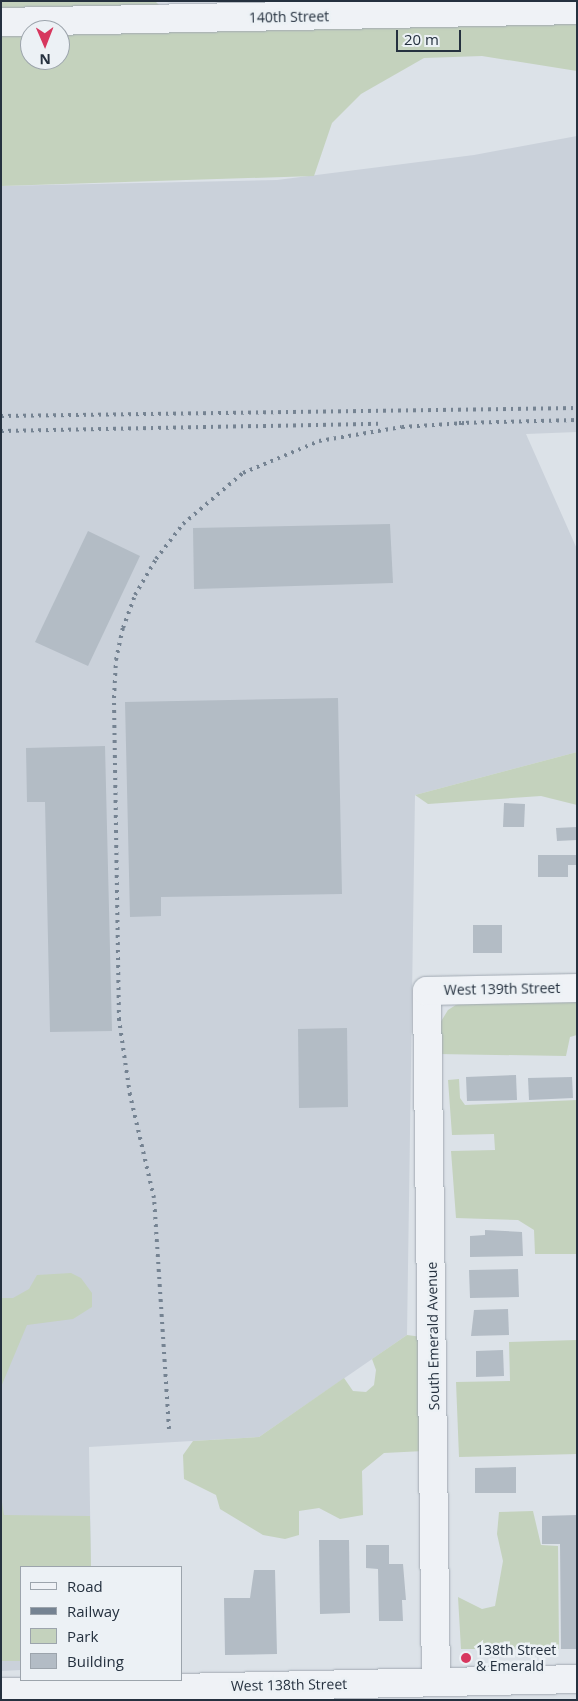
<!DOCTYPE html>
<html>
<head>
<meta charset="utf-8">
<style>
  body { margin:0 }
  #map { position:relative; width:578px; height:1701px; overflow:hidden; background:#dce2e8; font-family:"Open Sans",sans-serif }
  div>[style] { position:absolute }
  .built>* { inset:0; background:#cad1da }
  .green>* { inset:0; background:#c4d2bd }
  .building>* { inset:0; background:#b3bcc5 }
  .roads { filter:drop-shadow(0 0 1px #a1a9b2) drop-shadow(0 0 1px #a1a9b2) }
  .minor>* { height:28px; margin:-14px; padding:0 14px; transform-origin:14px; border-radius:14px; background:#eff2f6 }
  .rail>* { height:4px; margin-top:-2px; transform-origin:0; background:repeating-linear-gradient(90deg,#758392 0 2.5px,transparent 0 7.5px) }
  .dots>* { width:14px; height:14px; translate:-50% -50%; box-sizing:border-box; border:2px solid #ecf1f5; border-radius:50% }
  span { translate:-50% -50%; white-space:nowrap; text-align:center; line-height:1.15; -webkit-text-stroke:5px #ecf1f5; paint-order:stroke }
  .street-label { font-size:14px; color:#25313f }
  .poi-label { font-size:14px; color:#25313f }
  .left { translate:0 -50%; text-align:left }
  .frame { position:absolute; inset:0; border:2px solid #25313f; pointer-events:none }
  .legend { position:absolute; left:20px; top:1566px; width:162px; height:115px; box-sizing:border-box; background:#ecf1f5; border:1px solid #9ca4ac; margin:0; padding:6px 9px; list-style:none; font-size:15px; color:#25313f }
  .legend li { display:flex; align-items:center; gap:10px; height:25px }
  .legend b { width:25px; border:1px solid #9ca4ac }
  .north { position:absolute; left:20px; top:20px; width:50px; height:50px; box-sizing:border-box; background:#ecf1f5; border:1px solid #9ca4ac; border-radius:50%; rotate:179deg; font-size:14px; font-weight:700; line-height:20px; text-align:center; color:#25313f }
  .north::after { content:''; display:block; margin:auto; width:18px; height:22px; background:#d7375e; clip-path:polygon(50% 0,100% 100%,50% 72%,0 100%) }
  .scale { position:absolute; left:396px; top:30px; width:65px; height:22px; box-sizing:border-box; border:2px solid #25313f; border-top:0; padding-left:6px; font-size:15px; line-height:18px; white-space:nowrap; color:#25313f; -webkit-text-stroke:4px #ecf1f5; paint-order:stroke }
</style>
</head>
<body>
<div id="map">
  <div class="built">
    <div style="clip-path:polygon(577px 136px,577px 432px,526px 434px,577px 549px,577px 752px,415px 795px,407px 1335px,259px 1437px,89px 1447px,91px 1567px,21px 1567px,21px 1670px,1px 1671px,1px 186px,277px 180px,474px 155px)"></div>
  </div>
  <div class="green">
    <div style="clip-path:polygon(1px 1px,155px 1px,161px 7px,1px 10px)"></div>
    <div style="clip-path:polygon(506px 19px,577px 24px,577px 71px,482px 56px,424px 58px,361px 94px,332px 123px,314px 176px,1px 186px,1px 33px,30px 32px,30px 60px,60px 60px,60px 31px)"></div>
    <div style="clip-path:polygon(577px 752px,577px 805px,541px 796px,428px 804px,415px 795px)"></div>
    <div style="clip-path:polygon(577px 999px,577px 1035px,570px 1037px,566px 1056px,438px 1054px,437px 1028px,448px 1010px,459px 1003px)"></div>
    <div style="clip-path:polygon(459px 1079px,460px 1098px,465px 1105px,577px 1100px,577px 1254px,535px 1254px,534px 1230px,518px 1220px,456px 1218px,451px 1151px,495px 1150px,494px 1134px,452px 1135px,448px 1080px)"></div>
    <div style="clip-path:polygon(71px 1273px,81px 1278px,92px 1293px,92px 1307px,73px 1319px,27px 1325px,1px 1387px,1px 1298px,13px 1298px,29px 1289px,37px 1275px)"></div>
    <div style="clip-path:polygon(407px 1335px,422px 1337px,424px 1451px,384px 1453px,362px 1471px,363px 1515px,340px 1519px,319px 1508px,299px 1511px,299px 1535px,285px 1539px,263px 1535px,220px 1509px,216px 1495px,184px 1479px,183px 1455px,193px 1441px,259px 1437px,344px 1378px,353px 1391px,366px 1392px,374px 1385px,376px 1370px,372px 1359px)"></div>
    <div style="clip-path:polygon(577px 1340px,577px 1454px,459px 1457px,456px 1382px,510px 1381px,509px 1342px)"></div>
    <div style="clip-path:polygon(1px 1496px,4px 1515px,90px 1516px,91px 1567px,21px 1567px,21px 1661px,1px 1661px)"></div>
    <div style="clip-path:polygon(533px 1511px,541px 1545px,558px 1546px,559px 1649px,461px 1649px,458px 1597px,482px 1609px,495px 1606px,503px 1561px,497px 1534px,499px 1512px)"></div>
  </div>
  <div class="building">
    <div style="clip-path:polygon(390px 524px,393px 583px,194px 589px,193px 528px)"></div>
    <div style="clip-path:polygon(88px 531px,140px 556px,88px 666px,35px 642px)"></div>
    <div style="clip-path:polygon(338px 698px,342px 894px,161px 897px,161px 916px,130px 917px,125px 702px)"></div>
    <div style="clip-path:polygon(105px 746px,112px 1031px,50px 1032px,45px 802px,27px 802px,26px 748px)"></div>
    <div style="clip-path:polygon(504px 803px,525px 804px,524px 827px,503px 827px)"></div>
    <div style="clip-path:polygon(577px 827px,577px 840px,557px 841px,556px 828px)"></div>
    <div style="clip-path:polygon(538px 855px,577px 855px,577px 865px,568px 865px,568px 877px,538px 877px)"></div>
    <div style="clip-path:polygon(473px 925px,502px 925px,502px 953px,473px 953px)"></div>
    <div style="clip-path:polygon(347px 1028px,348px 1107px,299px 1108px,298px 1029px)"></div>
    <div style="clip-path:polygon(516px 1075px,517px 1100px,467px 1101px,466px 1077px)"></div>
    <div style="clip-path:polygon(572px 1077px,573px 1098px,529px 1100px,528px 1078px)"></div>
    <div style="clip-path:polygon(485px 1230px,522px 1232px,523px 1256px,470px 1257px,470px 1236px,485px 1235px)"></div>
    <div style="clip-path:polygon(518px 1269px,519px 1297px,470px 1298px,469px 1270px)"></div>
    <div style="clip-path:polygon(508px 1309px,509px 1335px,471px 1336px,474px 1310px)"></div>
    <div style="clip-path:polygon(503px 1350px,504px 1376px,476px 1377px,476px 1351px)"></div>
    <div style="clip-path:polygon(516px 1467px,516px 1493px,475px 1493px,475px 1468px)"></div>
    <div style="clip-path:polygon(577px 1515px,577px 1649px,561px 1649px,560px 1544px,542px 1544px,542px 1516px)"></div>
    <div style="clip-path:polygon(319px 1540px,349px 1540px,350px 1613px,320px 1614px)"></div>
    <div style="clip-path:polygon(366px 1545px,389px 1545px,389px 1564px,403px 1564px,406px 1600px,402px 1600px,403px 1621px,379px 1621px,378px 1569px,366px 1568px)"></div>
    <div style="clip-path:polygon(254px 1570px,275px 1570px,277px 1654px,225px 1655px,224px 1598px,250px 1598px)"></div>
  </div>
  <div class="roads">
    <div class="minor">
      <div style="left:1px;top:22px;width:576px;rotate:-1.19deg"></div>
      <div style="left:436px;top:1682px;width:691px;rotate:-90.75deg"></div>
      <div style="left:427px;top:991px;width:150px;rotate:-1.1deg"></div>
      <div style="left:1px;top:1692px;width:576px;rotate:-1.29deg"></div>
    </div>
  </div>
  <div class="rail">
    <div style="left:1px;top:416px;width:576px;rotate:-0.8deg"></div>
    <div style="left:459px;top:423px;width:118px;rotate:-1.5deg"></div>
    <div style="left:1px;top:431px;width:378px;rotate:-1.1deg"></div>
    <div style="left:169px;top:1429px;width:231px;rotate:-93.7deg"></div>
    <div style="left:154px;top:1198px;width:106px;rotate:-103.1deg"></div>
    <div style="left:130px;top:1095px;width:76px;rotate:-98.3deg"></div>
    <div style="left:119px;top:1020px;width:322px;rotate:-90.9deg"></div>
    <div style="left:114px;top:698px;width:38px;rotate:-87deg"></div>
    <div style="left:116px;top:660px;width:33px;rotate:-78deg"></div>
    <div style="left:123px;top:628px;width:35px;rotate:-70deg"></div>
    <div style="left:135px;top:595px;width:42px;rotate:-59.7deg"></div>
    <div style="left:156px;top:559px;width:44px;rotate:-52.4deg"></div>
    <div style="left:183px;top:524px;width:79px;rotate:-40.4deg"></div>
    <div style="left:243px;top:473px;width:82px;rotate:-22.8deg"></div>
    <div style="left:319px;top:441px;width:84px;rotate:-9.6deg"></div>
    <div style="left:402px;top:427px;width:63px;rotate:-3.6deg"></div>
  </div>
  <div class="dots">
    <div style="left:466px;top:1658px;background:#d7375e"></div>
  </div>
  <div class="street-label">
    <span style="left:289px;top:17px;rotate:-1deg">140th Street</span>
    <span style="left:502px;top:989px;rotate:-1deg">West 139th Street</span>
    <span style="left:433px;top:1336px;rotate:-91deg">South Emerald Avenue</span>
    <span style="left:289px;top:1685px;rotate:-1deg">West 138th Street</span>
  </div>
  <div class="poi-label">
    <span class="left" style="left:476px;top:1658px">138th Street<br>&amp; Emerald</span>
  </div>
  <div class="frame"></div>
  <ul class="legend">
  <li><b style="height:6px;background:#eff2f6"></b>Road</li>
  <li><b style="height:6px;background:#758392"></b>Railway</li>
  <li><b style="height:14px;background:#c4d2bd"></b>Park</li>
  <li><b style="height:14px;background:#b3bcc5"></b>Building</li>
  </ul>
  <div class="north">N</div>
  <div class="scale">20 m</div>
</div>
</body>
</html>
